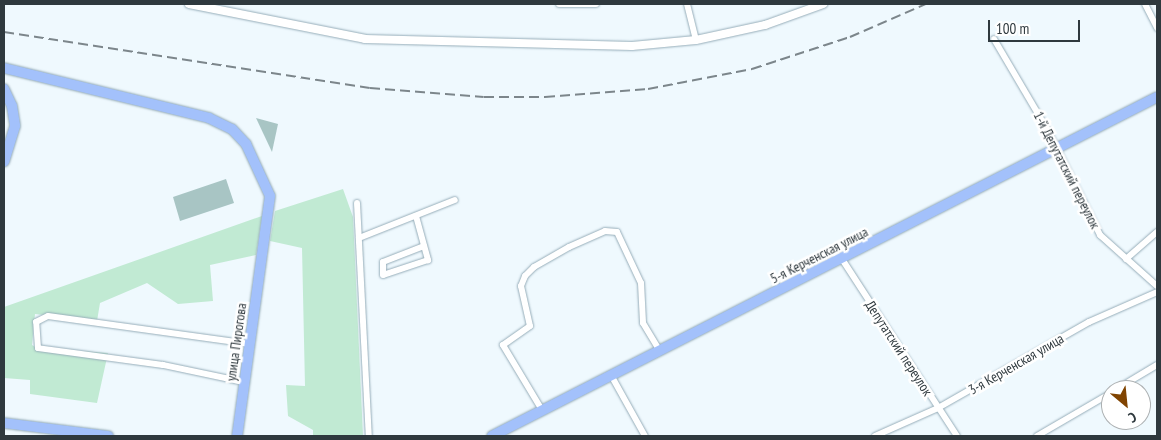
<!DOCTYPE html>
<html>
<head>
<meta charset="utf-8">
<style>
  body { margin:0 }
  #map { position:relative; width:1161px; height:440px; overflow:hidden; background:#eff9fe; font-family:"PT Sans Narrow",sans-serif }
  div>[style] { position:absolute }
  .green>* { inset:0; background:#c1ead3 }
  .building>* { inset:0; background:#a8c5c4 }
  .roads { filter:drop-shadow(0 0 1px #96adb9) drop-shadow(0 0 1px #96adb9) }
  .minor>* { height:6px; margin:-3px; padding:0 3px; transform-origin:3px; border-radius:3px; background:#fff }
  .tertiary>* { height:8px; margin:-4px; padding:0 4px; transform-origin:4px; border-radius:4px; background:#fff }
  .primary>* { height:10px; margin:-5px; padding:0 5px; transform-origin:5px; border-radius:5px; background:#a3c1fb }
  .rail>* { height:2px; margin-top:-1px; transform-origin:0; background:repeating-linear-gradient(90deg,#7c868b 0 10px,transparent 0 15px) }
  span { translate:-50% -50%; white-space:nowrap; text-align:center; line-height:1.15; -webkit-text-stroke:5px #fff; paint-order:stroke }
  .street-label { font-size:14px; color:#2f393e }
  .frame { position:absolute; inset:0; border:5px solid #2f393e; pointer-events:none }
  .north { position:absolute; left:1101px; top:380px; width:50px; height:50px; box-sizing:border-box; background:#fff; border:1px solid #acb0b2; border-radius:50%; rotate:152deg; font-size:14px; font-weight:700; line-height:20px; text-align:center; color:#2f393e }
  .north::after { content:''; display:block; margin:auto; width:18px; height:22px; background:#814401; clip-path:polygon(50% 0,100% 100%,50% 72%,0 100%) }
  .scale { position:absolute; left:988px; top:20px; width:92px; height:22px; box-sizing:border-box; border:2px solid #2f393e; border-top:0; padding-left:6px; font-size:15px; line-height:18px; white-space:nowrap; color:#2f393e; -webkit-text-stroke:4px #fff; paint-order:stroke }
</style>
</head>
<body>
<div id="map">
  <div class="green">
    <div style="clip-path:polygon(343px 189px,353px 217px,363px 436px,313px 436px,313px 430px,288px 416px,286px 385px,305px 386px,302px 248px,270px 241px,275px 211px)"></div>
    <div style="clip-path:polygon(262px 216px,256px 255px,210px 265px,213px 301px,178px 304px,147px 283px,100px 303px,97px 321px,35px 314px,32px 345px,37px 348px,108px 353px,97px 403px,30px 394px,30px 380px,4px 378px,4px 307px)"></div>
  </div>
  <div class="building">
    <div style="clip-path:polygon(256px 118px,278px 124px,272px 152px)"></div>
    <div style="clip-path:polygon(226px 179px,234px 203px,180px 221px,173px 197px)"></div>
  </div>
  <div class="roads">
    <div class="minor">
      <div style="left:559px;top:4px;width:37px"></div>
      <div style="left:687px;top:4px;width:37px;rotate:76deg"></div>
      <div style="left:1145px;top:4px;width:27px;rotate:63deg"></div>
      <div style="left:994px;top:39px;width:104px;rotate:59.5deg"></div>
      <div style="left:1047px;top:129px;width:119px;rotate:63.4deg"></div>
      <div style="left:1100px;top:235px;width:76px;rotate:41.8deg"></div>
      <div style="left:357px;top:203px;width:233px;rotate:87.1deg"></div>
      <div style="left:416px;top:216px;width:46px;rotate:74.7deg"></div>
      <div style="left:428px;top:260px;width:47px;rotate:161.6deg"></div>
      <div style="left:383px;top:275px;width:13px;rotate:-90deg"></div>
      <div style="left:383px;top:262px;width:44px;rotate:-21.3deg"></div>
      <div style="left:359px;top:238px;width:103px;rotate:-21.6deg"></div>
      <div style="left:842px;top:259px;width:211px;rotate:57deg"></div>
      <div style="left:1126px;top:259px;width:41px;rotate:-41.1deg"></div>
      <div style="left:611px;top:375px;width:70px;rotate:60.9deg"></div>
      <div style="left:244px;top:382px;width:83px;rotate:-168.1deg"></div>
      <div style="left:163px;top:365px;width:126px;rotate:-172.3deg"></div>
      <div style="left:38px;top:348px;width:26px;rotate:-94deg"></div>
      <div style="left:36px;top:322px;width:13px;rotate:-27deg"></div>
      <div style="left:48px;top:316px;width:204px;rotate:7.9deg"></div>
      <div style="left:1115px;top:390px;width:49px;rotate:-30.8deg"></div>
      <div style="left:542px;top:410px;width:76px;rotate:-121deg"></div>
      <div style="left:503px;top:345px;width:33px;rotate:-35deg"></div>
      <div style="left:530px;top:326px;width:41px;rotate:-102.7deg"></div>
      <div style="left:521px;top:286px;width:11px;rotate:-68deg"></div>
      <div style="left:525px;top:276px;width:13px;rotate:-45deg"></div>
      <div style="left:534px;top:267px;width:40px;rotate:-29.7deg"></div>
      <div style="left:569px;top:247px;width:39px;rotate:-24deg"></div>
      <div style="left:605px;top:231px;width:12px;rotate:5deg"></div>
      <div style="left:617px;top:232px;width:56px;rotate:64.8deg"></div>
      <div style="left:641px;top:283px;width:40px;rotate:87.1deg"></div>
      <div style="left:643px;top:323px;width:31px;rotate:59deg"></div>
      <div style="left:875px;top:436px;width:69px;rotate:-24deg"></div>
      <div style="left:938px;top:408px;width:174px;rotate:-29.7deg"></div>
      <div style="left:1089px;top:322px;width:74px;rotate:-23.8deg"></div>
      <div style="left:1037px;top:436px;width:86px;rotate:-30.2deg"></div>
    </div>
    <div class="tertiary">
      <div style="left:189px;top:4px;width:179px;rotate:11.2deg"></div>
      <div style="left:365px;top:39px;width:267px;rotate:1.5deg"></div>
      <div style="left:632px;top:46px;width:64px;rotate:-5.4deg"></div>
      <div style="left:696px;top:40px;width:71px;rotate:-12.3deg"></div>
      <div style="left:765px;top:25px;width:62px;rotate:-19.9deg"></div>
    </div>
    <div class="primary">
      <div style="left:4px;top:68px;width:211px;rotate:13.7deg"></div>
      <div style="left:209px;top:118px;width:25px;rotate:26deg"></div>
      <div style="left:232px;top:129px;width:21px;rotate:47deg"></div>
      <div style="left:246px;top:144px;width:57px;rotate:65.2deg"></div>
      <div style="left:270px;top:196px;width:242px;rotate:97.8deg"></div>
      <div style="left:4px;top:89px;width:19px;rotate:65deg"></div>
      <div style="left:12px;top:106px;width:20px;rotate:81deg"></div>
      <div style="left:15px;top:126px;width:37px;rotate:107deg"></div>
      <div style="left:4px;top:423px;width:105px;rotate:7.1deg"></div>
      <div style="left:492px;top:436px;width:746px;rotate:-27.01deg"></div>
    </div>
  </div>
  <div class="rail">
    <div style="left:4px;top:32px;width:370px;rotate:8.7deg"></div>
    <div style="left:370px;top:88px;width:114px;rotate:4.5deg"></div>
    <div style="left:484px;top:97px;width:61px"></div>
    <div style="left:545px;top:97px;width:103px;rotate:-4.4deg"></div>
    <div style="left:648px;top:89px;width:106px;rotate:-10.9deg"></div>
    <div style="left:752px;top:69px;width:103px;rotate:-18.1deg"></div>
    <div style="left:850px;top:37px;width:83px;rotate:-23.5deg"></div>
  </div>
  <div class="street-label">
    <span style="left:1067px;top:170px;rotate:63deg">1-й Депутатский переулок</span>
    <span style="left:819px;top:255px;rotate:-27deg">5-я Керченская улица</span>
    <span style="left:236px;top:342px;rotate:-82deg">улица Пирогова</span>
    <span style="left:899px;top:348px;rotate:57deg">Депутатский переулок</span>
    <span style="left:1016px;top:364px;rotate:-30deg">3-я Керченская улица</span>
  </div>
  <div class="frame"></div>
  <div class="north">С</div>
  <div class="scale">100 m</div>
</div>
</body>
</html>
